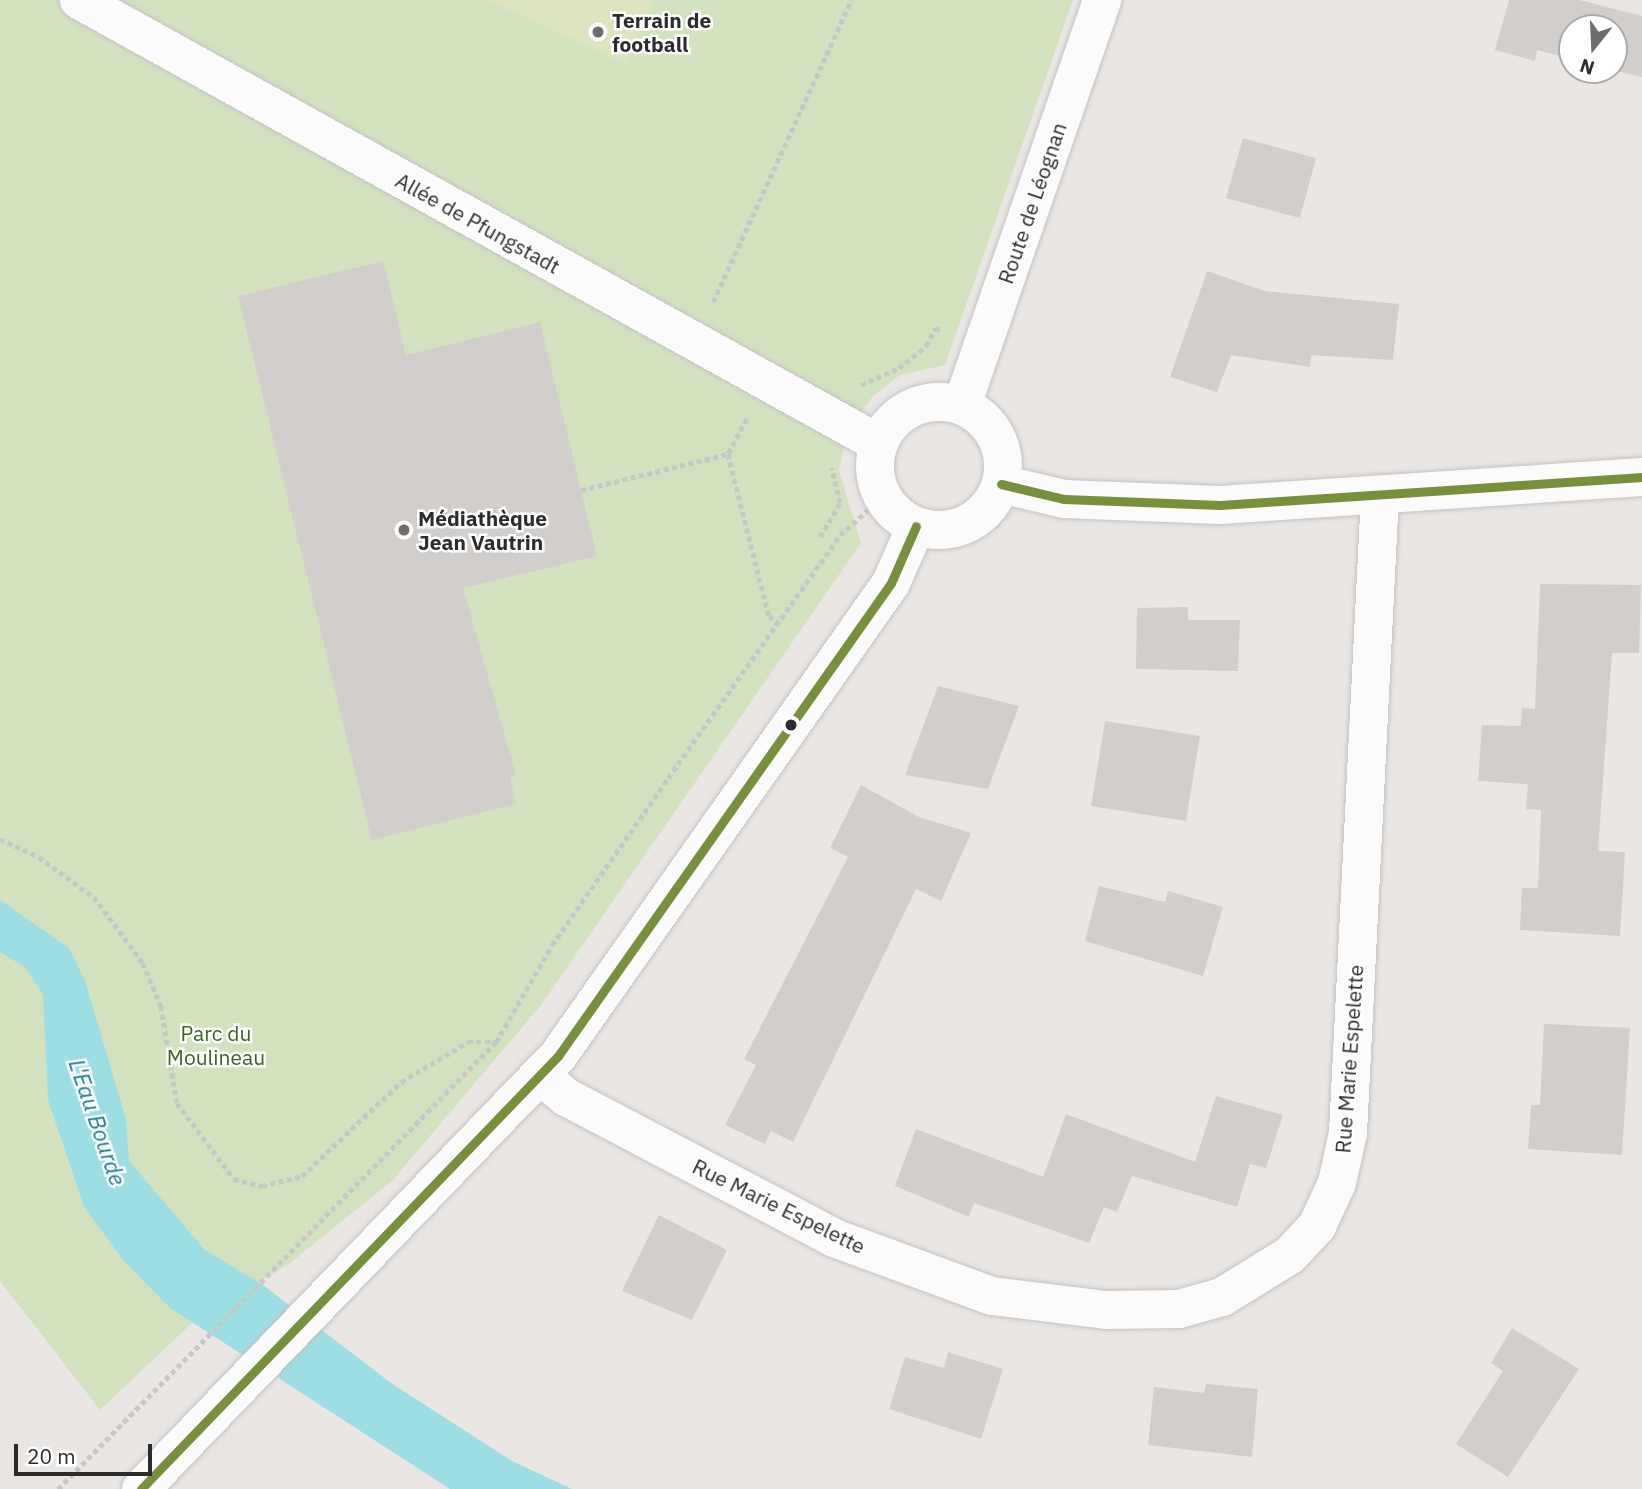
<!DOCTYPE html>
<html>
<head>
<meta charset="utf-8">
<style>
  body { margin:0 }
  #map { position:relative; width:1642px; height:1489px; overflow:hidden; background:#eae6e3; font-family:"IBM Plex Sans",sans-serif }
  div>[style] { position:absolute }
  .green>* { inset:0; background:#d2e2bf }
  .pitch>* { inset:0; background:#dce5bd }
  .water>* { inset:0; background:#9ddee4 }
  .building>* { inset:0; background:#d1cecc }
  .path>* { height:4.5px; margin-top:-2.25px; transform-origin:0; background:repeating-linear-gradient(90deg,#c7c7c6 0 5px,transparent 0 8.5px) }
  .roads { filter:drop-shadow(0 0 2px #c4c3c3) drop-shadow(0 0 2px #c4c3c3) }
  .minor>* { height:38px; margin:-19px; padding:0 19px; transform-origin:19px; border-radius:19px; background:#fcfbfb }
  .tertiary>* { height:38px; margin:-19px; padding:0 19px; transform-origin:19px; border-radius:19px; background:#fcfbfb }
  .tertiary>.ring { margin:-19px; padding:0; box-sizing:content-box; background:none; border:38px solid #fcfbfb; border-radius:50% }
  .bus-1>* { height:9px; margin:-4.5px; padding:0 4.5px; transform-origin:4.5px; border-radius:4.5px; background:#78903c }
  .dots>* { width:19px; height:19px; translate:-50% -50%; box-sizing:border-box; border:4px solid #fff; border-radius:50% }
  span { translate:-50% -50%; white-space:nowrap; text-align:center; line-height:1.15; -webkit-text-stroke:5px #fff; paint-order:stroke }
  .poi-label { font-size:21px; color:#2c2c2c; font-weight:700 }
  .left { translate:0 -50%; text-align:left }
  .street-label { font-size:21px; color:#2c2c2c }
  .park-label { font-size:21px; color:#396521 }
  .water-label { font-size:23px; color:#197c94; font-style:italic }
  .north { position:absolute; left:1558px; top:14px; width:70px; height:70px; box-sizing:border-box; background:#fff; border:2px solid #ababab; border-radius:50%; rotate:198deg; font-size:19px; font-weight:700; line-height:28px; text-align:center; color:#2c2c2c }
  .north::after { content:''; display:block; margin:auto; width:24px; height:32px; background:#6e6d6c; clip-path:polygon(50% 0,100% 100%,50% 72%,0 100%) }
  .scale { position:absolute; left:14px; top:1444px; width:138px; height:32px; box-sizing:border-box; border:4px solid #2c2c2c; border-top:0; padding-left:9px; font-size:21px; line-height:24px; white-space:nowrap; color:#2c2c2c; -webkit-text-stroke:5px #fff; paint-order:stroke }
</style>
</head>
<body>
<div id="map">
  <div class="green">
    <div style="clip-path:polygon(0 0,1073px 0,945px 365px,900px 375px,873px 396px,846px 434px,839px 471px,861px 543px,541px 1005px,392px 1181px,290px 1263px,192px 1323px,100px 1410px,0 1281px)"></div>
  </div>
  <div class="pitch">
    <div style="clip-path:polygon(488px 0,654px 0,625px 63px)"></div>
  </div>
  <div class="water">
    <div style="clip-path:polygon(0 900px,69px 948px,85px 981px,126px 1119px,129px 1161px,205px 1250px,263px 1285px,391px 1383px,512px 1461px,572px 1489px,450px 1489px,170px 1308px,123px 1260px,84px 1207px,48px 1100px,43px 995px,25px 967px,0 952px)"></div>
  </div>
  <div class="building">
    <div style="clip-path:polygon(1509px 0,1579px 0,1642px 16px,1642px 77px,1613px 70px,1614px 28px,1572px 28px,1572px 59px,1537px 50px,1535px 61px,1495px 50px)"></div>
    <div style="clip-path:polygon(1243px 138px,1316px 158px,1300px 218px,1226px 198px)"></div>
    <div style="clip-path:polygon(383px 261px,406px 355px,540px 322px,597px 556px,463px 588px,516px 775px,510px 777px,516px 804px,372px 840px,238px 296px)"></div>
    <div style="clip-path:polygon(1207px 271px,1265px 291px,1399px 304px,1393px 360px,1311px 355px,1310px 367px,1231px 355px,1217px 392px,1170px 377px)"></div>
    <div style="clip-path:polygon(1540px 584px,1641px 585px,1639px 653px,1612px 653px,1598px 851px,1625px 852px,1620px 936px,1520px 930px,1522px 888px,1538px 888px,1541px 810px,1526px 809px,1528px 784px,1478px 781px,1482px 725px,1521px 726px,1522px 708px,1535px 709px)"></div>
    <div style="clip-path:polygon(1188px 607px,1188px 620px,1240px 620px,1238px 671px,1136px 669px,1137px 608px)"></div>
    <div style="clip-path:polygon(938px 686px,1019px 706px,988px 789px,905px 775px)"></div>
    <div style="clip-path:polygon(1105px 721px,1200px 736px,1186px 821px,1091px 806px)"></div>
    <div style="clip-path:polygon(861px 785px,919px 817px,971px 833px,941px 901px,916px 889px,793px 1142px,771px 1131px,765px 1144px,725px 1125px,756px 1065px,744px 1059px,848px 857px,830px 848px)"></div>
    <div style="clip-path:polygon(1099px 886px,1165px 902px,1168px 891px,1223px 907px,1203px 976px,1085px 941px)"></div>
    <div style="clip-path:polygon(1544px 1024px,1630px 1028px,1622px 1155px,1528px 1149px,1531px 1105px,1540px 1105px)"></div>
    <div style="clip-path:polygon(1216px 1096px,1283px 1115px,1266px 1168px,1250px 1164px,1237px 1207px,1132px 1176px,1117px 1212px,1104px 1207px,1089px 1243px,974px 1203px,969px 1217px,895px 1186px,916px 1129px,1043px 1177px,1066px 1114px,1195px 1162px)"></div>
    <div style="clip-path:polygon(659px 1215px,727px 1250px,692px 1320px,622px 1291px)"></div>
    <div style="clip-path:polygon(1512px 1328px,1579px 1369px,1508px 1477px,1456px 1444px,1503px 1371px,1491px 1363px)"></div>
    <div style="clip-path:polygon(948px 1352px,1003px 1369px,981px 1439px,889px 1409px,905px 1357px,944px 1368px)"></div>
    <div style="clip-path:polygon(1206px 1384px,1258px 1389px,1252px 1457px,1148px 1445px,1154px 1387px,1204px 1393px)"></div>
  </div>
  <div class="path">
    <div style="left:713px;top:302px;width:332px;rotate:-65.4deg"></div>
    <div style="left:861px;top:385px;width:42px;rotate:-24.1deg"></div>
    <div style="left:899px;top:368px;width:35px;rotate:-39deg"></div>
    <div style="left:926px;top:346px;width:20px;rotate:-63deg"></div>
    <div style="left:935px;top:328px;width:6px;rotate:18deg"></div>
    <div style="left:747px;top:419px;width:40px;rotate:118deg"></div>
    <div style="left:728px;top:454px;width:167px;rotate:75.8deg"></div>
    <div style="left:769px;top:616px;width:13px;rotate:39deg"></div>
    <div style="left:581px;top:490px;width:151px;rotate:-13.8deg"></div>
    <div style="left:820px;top:537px;width:39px;rotate:-60deg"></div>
    <div style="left:840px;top:503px;width:36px;rotate:-104deg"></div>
    <div style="left:0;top:839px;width:43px;rotate:24.8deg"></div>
    <div style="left:39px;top:857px;width:68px;rotate:36deg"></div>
    <div style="left:94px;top:897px;width:82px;rotate:53.4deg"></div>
    <div style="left:143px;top:963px;width:47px;rotate:67.3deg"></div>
    <div style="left:161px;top:1006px;width:98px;rotate:80.6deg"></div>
    <div style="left:177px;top:1103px;width:95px;rotate:53.1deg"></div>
    <div style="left:234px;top:1179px;width:29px;rotate:14deg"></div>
    <div style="left:262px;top:1186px;width:41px;rotate:-14deg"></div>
    <div style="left:302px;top:1176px;width:137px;rotate:-43.5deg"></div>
    <div style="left:401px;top:1082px;width:78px;rotate:-30.8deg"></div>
    <div style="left:468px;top:1042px;width:28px"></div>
    <div style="left:58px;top:1489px;width:626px;rotate:-45.58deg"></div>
    <div style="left:496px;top:1042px;width:112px;rotate:-60deg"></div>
    <div style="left:552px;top:945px;width:203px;rotate:-55.2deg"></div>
    <div style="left:668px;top:778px;width:298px;rotate:-54.7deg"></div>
    <div style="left:840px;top:535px;width:52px;rotate:-41.9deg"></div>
  </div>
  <div class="roads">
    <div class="minor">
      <div style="left:79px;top:0;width:914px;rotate:29.01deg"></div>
      <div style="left:541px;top:1076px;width:33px;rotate:40deg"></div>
      <div style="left:566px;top:1097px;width:303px;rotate:27.7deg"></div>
      <div style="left:834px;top:1238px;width:168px;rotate:20.2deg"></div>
      <div style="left:992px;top:1296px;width:115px;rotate:7deg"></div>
      <div style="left:1106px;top:1310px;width:73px;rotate:-0.8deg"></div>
      <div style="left:1179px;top:1309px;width:45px;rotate:-15.6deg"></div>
      <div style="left:1222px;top:1297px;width:80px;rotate:-31.7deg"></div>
      <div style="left:1290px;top:1255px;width:40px;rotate:-47deg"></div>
      <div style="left:1317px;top:1226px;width:47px;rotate:-65.1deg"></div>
      <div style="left:1337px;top:1183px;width:51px;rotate:-77.6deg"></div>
      <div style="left:1348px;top:1133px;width:639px;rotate:-87.13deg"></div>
    </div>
    <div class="tertiary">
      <div class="ring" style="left:875px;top:402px;width:90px;height:90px"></div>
      <div style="left:962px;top:405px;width:429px;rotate:-70.9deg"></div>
      <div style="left:1001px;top:484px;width:65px;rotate:13.4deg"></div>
      <div style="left:1064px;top:499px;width:156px;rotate:2.2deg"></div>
      <div style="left:1220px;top:505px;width:423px;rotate:-3.8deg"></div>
      <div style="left:141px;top:1489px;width:601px;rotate:-46.08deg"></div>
      <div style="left:558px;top:1056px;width:578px;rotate:-54.85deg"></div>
      <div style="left:891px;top:583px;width:62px;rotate:-66.3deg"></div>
    </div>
  </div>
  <div class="bus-1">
    <div style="left:1001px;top:484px;width:65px;rotate:13.4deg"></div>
    <div style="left:1064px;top:499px;width:156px;rotate:2.2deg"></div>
    <div style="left:1220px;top:505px;width:423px;rotate:-3.8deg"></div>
    <div style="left:141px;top:1489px;width:601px;rotate:-46.08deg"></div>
    <div style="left:558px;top:1056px;width:578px;rotate:-54.85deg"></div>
    <div style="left:891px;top:583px;width:62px;rotate:-66.3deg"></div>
  </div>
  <div class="dots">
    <div style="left:598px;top:32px;background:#6e6d6c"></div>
    <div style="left:404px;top:530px;background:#6e6d6c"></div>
    <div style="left:791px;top:725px;background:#2c2c2c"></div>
  </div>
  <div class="poi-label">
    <span class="left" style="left:612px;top:32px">Terrain de<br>football</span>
    <span class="left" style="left:418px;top:530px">Médiathèque<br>Jean Vautrin</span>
  </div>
  <div class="street-label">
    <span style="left:1032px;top:203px;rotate:-71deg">Route de Léognan</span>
    <span style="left:478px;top:223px;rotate:29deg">Allée de Pfungstadt</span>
    <span style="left:1349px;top:1059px;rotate:-86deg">Rue Marie Espelette</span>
    <span style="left:779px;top:1206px;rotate:26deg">Rue Marie Espelette</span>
  </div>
  <div class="park-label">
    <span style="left:216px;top:1045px">Parc du<br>Moulineau</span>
  </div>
  <div class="water-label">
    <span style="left:98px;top:1122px;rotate:71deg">L'Eau Bourde</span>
  </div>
  <div class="north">N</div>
  <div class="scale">20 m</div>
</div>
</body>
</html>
